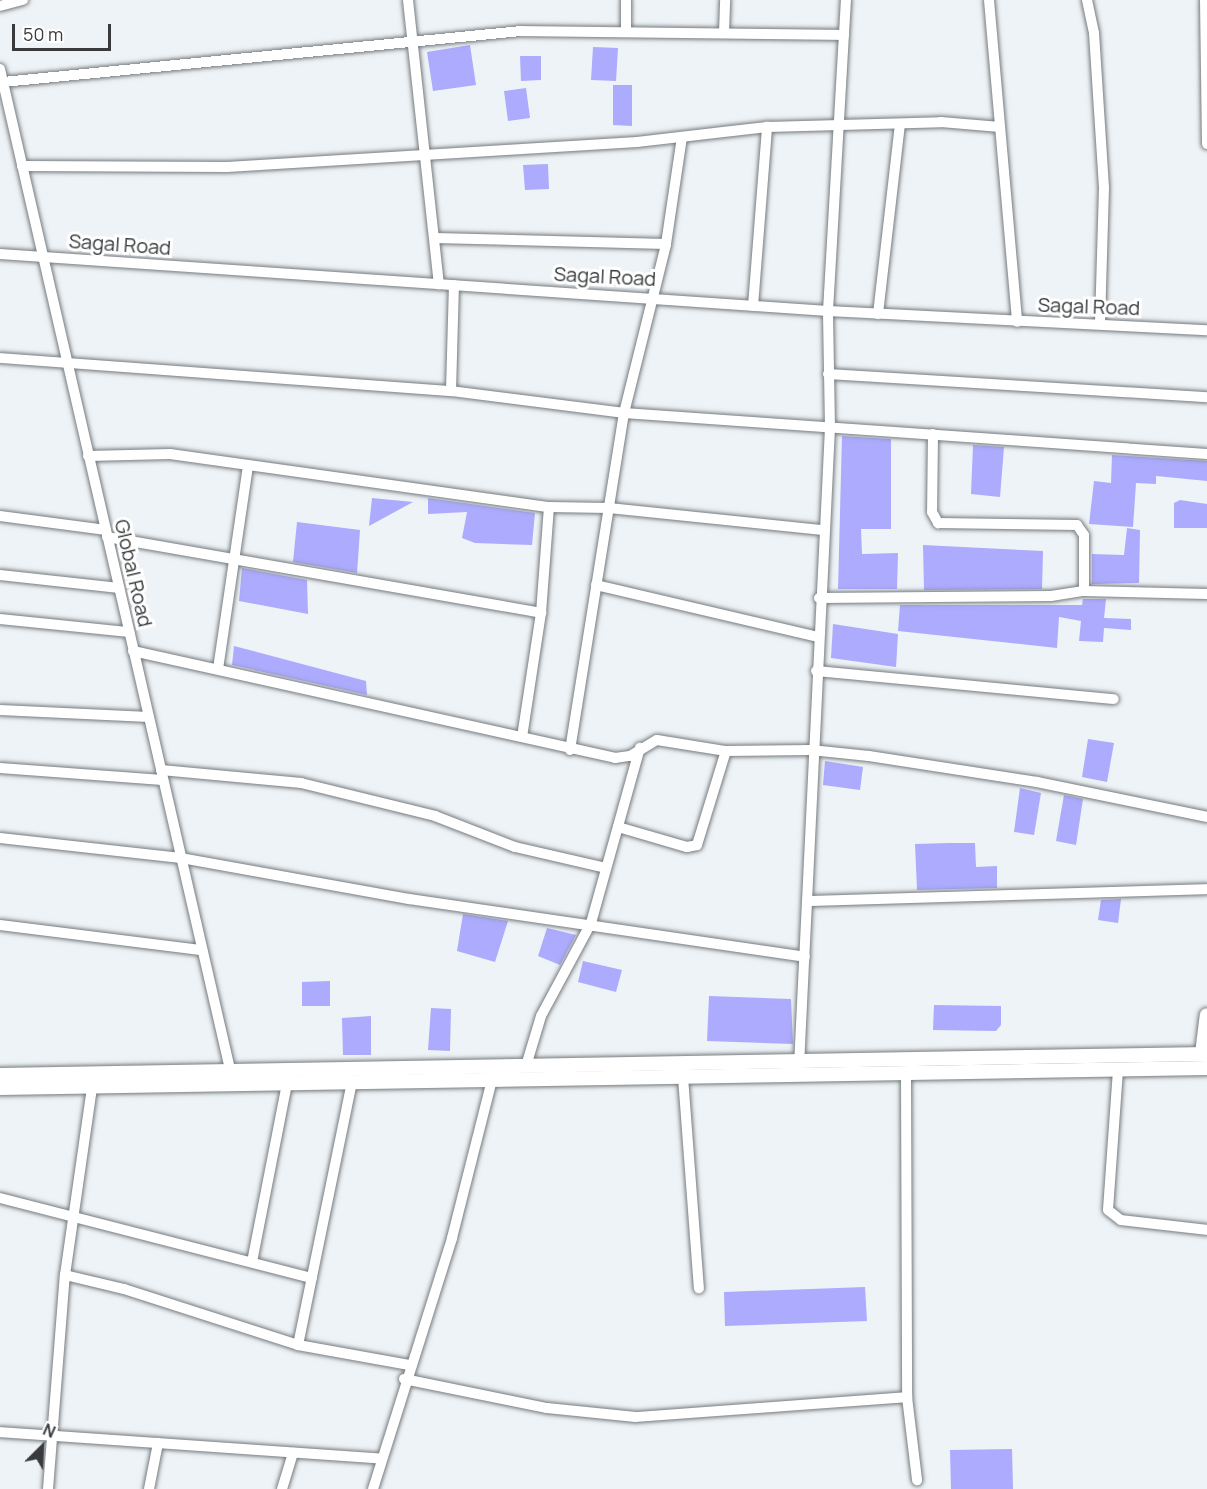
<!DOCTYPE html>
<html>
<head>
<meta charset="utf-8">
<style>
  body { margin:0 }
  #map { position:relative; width:1207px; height:1489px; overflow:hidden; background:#eef3f7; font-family:Manrope,sans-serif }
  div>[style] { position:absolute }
  .building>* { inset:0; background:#acabfd }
  .roads { filter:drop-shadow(0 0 2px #767b7e) drop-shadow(0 0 2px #767b7e) }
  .minor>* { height:10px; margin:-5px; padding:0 5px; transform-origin:5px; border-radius:5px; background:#fff }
  .tertiary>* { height:14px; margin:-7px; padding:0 7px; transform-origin:7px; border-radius:7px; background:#fff }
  span { translate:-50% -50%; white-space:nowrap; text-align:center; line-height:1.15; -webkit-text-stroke:6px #fff; paint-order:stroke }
  .street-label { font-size:20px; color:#383a3b }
  .north { position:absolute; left:12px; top:1417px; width:60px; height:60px; -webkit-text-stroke:4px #fff; paint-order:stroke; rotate:24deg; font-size:16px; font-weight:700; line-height:24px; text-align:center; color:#383a3b }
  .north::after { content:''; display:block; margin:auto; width:21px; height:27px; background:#383a3b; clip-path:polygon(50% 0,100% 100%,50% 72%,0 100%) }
  .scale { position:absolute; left:12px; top:24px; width:99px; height:27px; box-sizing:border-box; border:3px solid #383a3b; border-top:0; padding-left:8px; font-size:18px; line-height:21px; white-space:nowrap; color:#383a3b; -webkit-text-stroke:4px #fff; paint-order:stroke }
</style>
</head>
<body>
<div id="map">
  <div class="building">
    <div style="clip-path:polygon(470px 45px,476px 85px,433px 91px,427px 52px)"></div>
    <div style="clip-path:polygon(593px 47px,618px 48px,616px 81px,591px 80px)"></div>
    <div style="clip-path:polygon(520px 56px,541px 56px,541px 80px,521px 81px)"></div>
    <div style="clip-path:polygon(613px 85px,632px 85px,632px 126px,613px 125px)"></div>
    <div style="clip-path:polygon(526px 88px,530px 118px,508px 121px,504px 91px)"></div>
    <div style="clip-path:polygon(548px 164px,549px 189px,525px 190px,523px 165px)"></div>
    <div style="clip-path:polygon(842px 436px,891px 439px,891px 529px,861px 529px,862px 554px,898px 553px,897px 589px,838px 589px)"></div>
    <div style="clip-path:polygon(973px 445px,1004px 447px,1000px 497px,971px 494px)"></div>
    <div style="clip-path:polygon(1112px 455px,1207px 461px,1207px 481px,1156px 476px,1156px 484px,1136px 483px,1133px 527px,1089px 524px,1094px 481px,1111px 483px)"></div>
    <div style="clip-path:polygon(372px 498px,413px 502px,369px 526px)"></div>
    <div style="clip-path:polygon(428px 498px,535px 513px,532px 545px,475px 543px,462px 538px,467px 512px,428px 514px)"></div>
    <div style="clip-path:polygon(1180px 500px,1207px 504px,1207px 528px,1174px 528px,1174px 503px)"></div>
    <div style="clip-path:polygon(297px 522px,360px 530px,357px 573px,293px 562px)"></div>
    <div style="clip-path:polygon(1127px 528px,1140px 530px,1139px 583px,1092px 584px,1092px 554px,1124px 555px)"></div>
    <div style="clip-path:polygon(923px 545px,1043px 551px,1042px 589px,924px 590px)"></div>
    <div style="clip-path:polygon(242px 568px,307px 580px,308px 614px,239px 601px)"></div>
    <div style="clip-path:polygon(1083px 599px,1106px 599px,1104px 618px,1131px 619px,1131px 630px,1104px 628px,1103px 642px,1079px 641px,1081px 621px,1059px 617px,1057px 648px,898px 631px,900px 605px,1082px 605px)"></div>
    <div style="clip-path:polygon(833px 624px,898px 634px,896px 667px,831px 658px)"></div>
    <div style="clip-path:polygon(234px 646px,366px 681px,367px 695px,232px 665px)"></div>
    <div style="clip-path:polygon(1088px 739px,1114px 743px,1107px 782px,1082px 777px)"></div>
    <div style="clip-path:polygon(825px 761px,863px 767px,860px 790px,823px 785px)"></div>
    <div style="clip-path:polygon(1020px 788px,1041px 793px,1034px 835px,1014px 832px)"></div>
    <div style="clip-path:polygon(1064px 795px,1083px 799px,1076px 845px,1056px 841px)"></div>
    <div style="clip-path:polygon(950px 843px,975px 843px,976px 867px,997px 866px,997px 888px,917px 890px,915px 844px)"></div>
    <div style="clip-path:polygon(1121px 899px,1118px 923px,1098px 920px,1101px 900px)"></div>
    <div style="clip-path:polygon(463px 914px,508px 921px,495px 962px,457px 951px)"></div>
    <div style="clip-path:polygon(547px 928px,576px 935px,560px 965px,538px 956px)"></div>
    <div style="clip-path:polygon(583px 961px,622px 970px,616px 992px,578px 982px)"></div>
    <div style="clip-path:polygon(330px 981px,330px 1006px,302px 1006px,302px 982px)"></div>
    <div style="clip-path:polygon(709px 996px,791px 999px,793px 1044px,707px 1041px)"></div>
    <div style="clip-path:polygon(934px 1005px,1001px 1006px,1001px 1025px,996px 1031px,933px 1030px)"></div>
    <div style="clip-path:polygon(431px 1008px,451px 1009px,450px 1051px,428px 1050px)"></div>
    <div style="clip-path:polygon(371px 1016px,371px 1055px,343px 1055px,342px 1018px)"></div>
    <div style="clip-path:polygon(865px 1287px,867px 1321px,725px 1326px,724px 1292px)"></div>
    <div style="clip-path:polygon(1012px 1449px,1013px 1489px,951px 1489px,950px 1450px)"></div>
  </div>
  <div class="roads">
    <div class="minor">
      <div style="left:408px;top:0;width:286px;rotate:83.8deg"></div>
      <div style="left:989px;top:0;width:323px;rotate:85deg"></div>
      <div style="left:1087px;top:0;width:34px;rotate:78deg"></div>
      <div style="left:1094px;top:33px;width:155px;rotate:86.3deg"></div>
      <div style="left:1104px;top:188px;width:135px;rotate:91.7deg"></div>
      <div style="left:1205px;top:0;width:144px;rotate:89.2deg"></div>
      <div style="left:0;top:6px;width:24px;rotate:-15deg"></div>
      <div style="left:626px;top:30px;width:30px;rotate:-90deg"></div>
      <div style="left:724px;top:33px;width:33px;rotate:-88deg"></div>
      <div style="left:0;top:69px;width:1035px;rotate:77.05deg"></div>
      <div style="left:3px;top:82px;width:521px;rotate:-5.62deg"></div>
      <div style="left:521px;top:31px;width:323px;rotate:0.7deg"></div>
      <div style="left:22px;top:166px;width:205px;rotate:0.3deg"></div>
      <div style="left:227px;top:167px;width:411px;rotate:-3.5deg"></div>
      <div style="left:637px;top:142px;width:131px;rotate:-6.6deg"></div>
      <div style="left:767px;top:127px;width:174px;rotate:-1.6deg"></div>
      <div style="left:941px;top:122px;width:59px;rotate:4.8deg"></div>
      <div style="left:435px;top:238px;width:231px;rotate:1.5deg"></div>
      <div style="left:0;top:254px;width:830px;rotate:3.94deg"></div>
      <div style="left:828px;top:311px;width:379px;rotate:2.9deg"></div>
      <div style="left:753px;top:306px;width:180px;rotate:-85.5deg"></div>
      <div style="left:878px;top:314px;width:190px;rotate:-83.4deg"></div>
      <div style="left:0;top:358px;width:452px;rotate:4.2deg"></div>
      <div style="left:451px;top:391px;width:174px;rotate:7.2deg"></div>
      <div style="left:624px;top:413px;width:584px;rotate:4.02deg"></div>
      <div style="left:828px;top:374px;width:380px;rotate:3.5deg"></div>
      <div style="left:451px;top:391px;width:106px;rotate:-88.4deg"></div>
      <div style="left:933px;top:434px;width:78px;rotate:90.7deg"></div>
      <div style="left:932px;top:512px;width:13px;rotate:61deg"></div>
      <div style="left:938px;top:523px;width:139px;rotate:0.8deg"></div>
      <div style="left:1077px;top:525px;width:12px;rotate:55deg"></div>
      <div style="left:1084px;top:535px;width:56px;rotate:90deg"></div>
      <div style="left:88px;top:456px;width:82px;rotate:-1.4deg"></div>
      <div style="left:170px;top:454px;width:383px;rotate:8deg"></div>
      <div style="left:549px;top:507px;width:60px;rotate:1deg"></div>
      <div style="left:609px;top:508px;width:215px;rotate:5.9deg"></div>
      <div style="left:0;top:516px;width:107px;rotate:7.5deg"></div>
      <div style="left:107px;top:537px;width:441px;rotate:9.9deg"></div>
      <div style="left:0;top:575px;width:120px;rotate:6.2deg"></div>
      <div style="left:596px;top:585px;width:227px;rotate:13.2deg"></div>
      <div style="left:819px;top:598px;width:232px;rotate:-0.5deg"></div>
      <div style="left:1051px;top:596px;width:33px;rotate:-9deg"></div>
      <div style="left:1084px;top:591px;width:123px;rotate:1.4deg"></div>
      <div style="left:0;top:619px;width:130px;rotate:5.8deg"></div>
      <div style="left:133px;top:651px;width:494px;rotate:12.5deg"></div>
      <div style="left:615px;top:758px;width:15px;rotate:-8deg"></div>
      <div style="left:630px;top:756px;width:31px;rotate:-31deg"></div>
      <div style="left:657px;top:740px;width:70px;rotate:9.1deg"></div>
      <div style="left:726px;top:751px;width:85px;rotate:-0.7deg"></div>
      <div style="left:811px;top:750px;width:58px;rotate:5.9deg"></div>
      <div style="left:869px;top:756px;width:170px;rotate:8.8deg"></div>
      <div style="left:1037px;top:782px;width:174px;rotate:11.6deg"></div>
      <div style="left:218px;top:669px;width:206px;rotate:-81.6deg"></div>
      <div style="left:816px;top:671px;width:299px;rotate:5.4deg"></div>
      <div style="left:0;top:710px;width:149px;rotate:2.7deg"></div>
      <div style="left:522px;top:737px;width:125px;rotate:-81.3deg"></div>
      <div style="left:541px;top:613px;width:106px;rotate:-85.7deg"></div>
      <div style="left:570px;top:750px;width:341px;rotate:-80.9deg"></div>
      <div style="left:624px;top:413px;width:174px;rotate:-76deg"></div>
      <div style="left:666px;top:244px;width:108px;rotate:-81.5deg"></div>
      <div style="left:0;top:768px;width:163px;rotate:4.2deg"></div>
      <div style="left:161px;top:770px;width:141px;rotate:5.3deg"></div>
      <div style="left:301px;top:783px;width:138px;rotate:13.8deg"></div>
      <div style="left:435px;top:816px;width:86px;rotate:21.2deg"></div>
      <div style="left:515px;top:847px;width:93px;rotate:13deg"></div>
      <div style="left:618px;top:827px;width:72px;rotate:16.2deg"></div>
      <div style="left:687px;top:847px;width:10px;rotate:-11deg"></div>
      <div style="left:697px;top:845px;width:98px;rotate:-72.9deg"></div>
      <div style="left:0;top:838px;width:182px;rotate:6.3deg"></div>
      <div style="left:181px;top:858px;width:232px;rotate:10.2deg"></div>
      <div style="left:409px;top:899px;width:400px;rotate:8.3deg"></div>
      <div style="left:807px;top:901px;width:400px;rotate:-1.7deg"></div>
      <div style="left:0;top:925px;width:204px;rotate:7.1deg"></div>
      <div style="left:526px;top:1066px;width:52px;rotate:-73.3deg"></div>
      <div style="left:541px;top:1016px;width:106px;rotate:-61.7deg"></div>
      <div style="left:591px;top:923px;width:182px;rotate:-74.4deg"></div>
      <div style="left:799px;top:1066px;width:639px;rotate:-87.22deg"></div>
      <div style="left:830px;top:428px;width:117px;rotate:-91deg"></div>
      <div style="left:828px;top:311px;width:312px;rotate:-86.7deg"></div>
      <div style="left:1118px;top:1070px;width:140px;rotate:94.1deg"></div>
      <div style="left:1108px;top:1210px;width:16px;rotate:38deg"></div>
      <div style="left:1121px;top:1220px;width:87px;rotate:6.6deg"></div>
      <div style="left:906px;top:1073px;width:324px;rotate:89.8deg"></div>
      <div style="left:907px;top:1397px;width:84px;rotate:83.1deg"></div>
      <div style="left:683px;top:1077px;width:212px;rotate:85.7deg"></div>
      <div style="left:0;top:1198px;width:322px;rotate:14.4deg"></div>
      <div style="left:252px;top:1262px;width:181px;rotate:-78.9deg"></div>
      <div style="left:65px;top:1275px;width:61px;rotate:13.3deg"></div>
      <div style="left:124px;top:1289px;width:183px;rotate:17.8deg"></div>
      <div style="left:298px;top:1345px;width:113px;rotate:10.2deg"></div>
      <div style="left:298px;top:1345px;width:268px;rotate:-78.4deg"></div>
      <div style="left:404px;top:1379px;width:146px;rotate:11.5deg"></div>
      <div style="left:547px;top:1408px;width:89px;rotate:5.8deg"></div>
      <div style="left:636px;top:1417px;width:272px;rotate:-4.2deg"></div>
      <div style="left:0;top:1432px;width:383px;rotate:4deg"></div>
      <div style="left:48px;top:1489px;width:215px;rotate:-85.5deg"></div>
      <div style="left:65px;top:1275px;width:190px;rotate:-81.8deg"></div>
      <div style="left:149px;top:1489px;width:47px;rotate:-78.9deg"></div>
      <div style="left:282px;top:1489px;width:38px;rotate:-73deg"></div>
      <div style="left:373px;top:1489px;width:263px;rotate:-72.5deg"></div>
      <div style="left:452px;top:1238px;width:163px;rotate:-75.8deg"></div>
    </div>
    <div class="tertiary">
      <div style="left:1202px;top:1054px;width:39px;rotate:-83deg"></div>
      <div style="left:0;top:1075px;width:1207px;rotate:-1deg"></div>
      <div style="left:0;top:1088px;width:1207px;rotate:-0.95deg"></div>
    </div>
  </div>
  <div class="street-label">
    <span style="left:120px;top:244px;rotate:4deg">Sagal Road</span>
    <span style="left:605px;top:276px;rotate:3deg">Sagal Road</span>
    <span style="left:1089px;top:306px;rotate:2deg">Sagal Road</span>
    <span style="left:134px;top:573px;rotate:77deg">Global Road</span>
  </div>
  <div class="north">N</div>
  <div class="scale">50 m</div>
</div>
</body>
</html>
